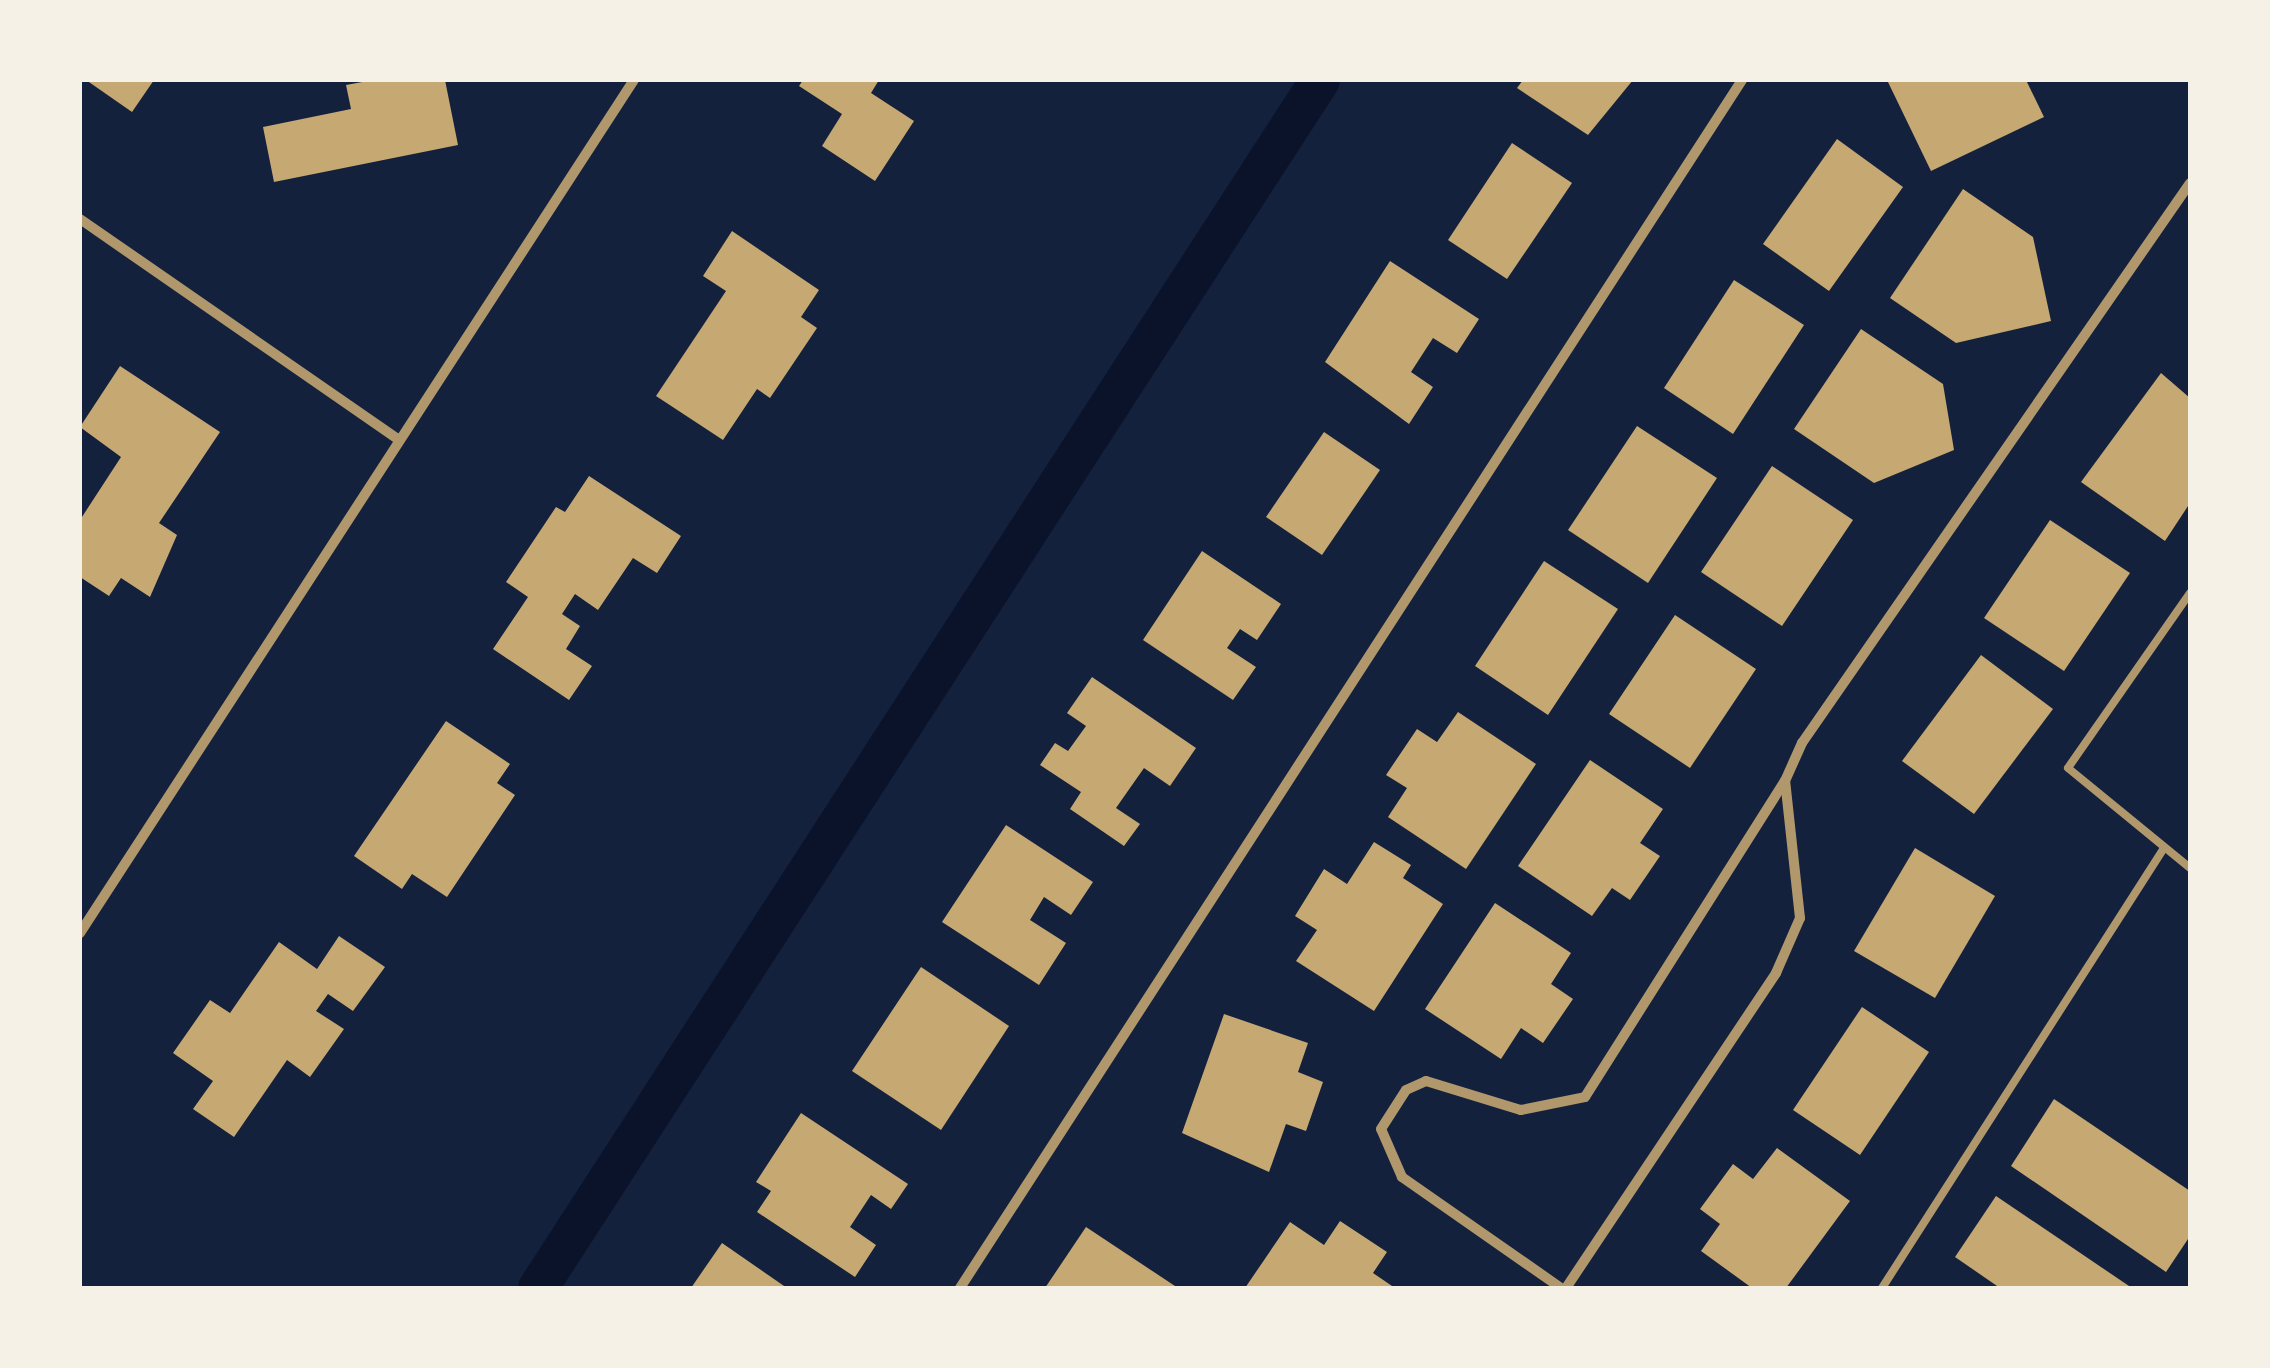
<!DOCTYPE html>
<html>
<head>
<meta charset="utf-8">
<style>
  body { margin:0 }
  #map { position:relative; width:2270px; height:1368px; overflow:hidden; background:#14213d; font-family:"Fira Sans Condensed",sans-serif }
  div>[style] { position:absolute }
  .canal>* { height:40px; margin:-20px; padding:0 20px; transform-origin:20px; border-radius:20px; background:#0b132b }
  .building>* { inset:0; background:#c6a872 }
  .service>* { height:8px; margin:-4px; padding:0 4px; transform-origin:4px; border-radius:4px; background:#b1986c }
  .minor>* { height:10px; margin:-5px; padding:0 5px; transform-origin:5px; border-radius:5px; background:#b1986c }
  span { translate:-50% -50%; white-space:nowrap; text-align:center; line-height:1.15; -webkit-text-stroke:8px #f6f1e7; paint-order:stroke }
  .frame { position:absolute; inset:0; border:82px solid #f6f1e7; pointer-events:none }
</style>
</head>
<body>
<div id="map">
  <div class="canal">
    <div style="left:538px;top:1288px;width:1439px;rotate:-57.08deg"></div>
  </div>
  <div class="building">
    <div style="clip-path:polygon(86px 80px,154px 80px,132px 112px)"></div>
    <div style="clip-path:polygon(373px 80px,445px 80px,458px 145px,274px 182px,263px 127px,351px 109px,346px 85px)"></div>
    <div style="clip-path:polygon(803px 80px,879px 80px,871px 93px,914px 121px,875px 181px,822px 146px,842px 114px,799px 86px)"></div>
    <div style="clip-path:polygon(1523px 80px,1633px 80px,1588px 135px,1517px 88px)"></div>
    <div style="clip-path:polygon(1887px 80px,2026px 80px,2044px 117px,1931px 171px)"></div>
    <div style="clip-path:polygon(1837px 139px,1903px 187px,1829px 291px,1763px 244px)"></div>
    <div style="clip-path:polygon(1512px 143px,1572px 183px,1507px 279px,1448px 240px)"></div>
    <div style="clip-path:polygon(1963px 189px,2033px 237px,2051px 321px,1956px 343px,1890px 298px)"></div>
    <div style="clip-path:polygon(732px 231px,819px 290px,801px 317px,817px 328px,770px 398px,757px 389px,723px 440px,656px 396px,726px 291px,703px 276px)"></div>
    <div style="clip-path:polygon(1390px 261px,1479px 319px,1457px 353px,1433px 338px,1411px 372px,1433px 387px,1409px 424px,1325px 362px)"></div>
    <div style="clip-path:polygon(1734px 280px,1804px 325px,1733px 434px,1664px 388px)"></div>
    <div style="clip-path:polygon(1861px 329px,1943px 384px,1954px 450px,1874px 483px,1794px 429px)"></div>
    <div style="clip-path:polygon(120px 366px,220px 432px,159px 523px,177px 535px,150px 597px,121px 578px,109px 596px,80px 577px,80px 520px,121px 457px,80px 427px)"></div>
    <div style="clip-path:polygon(2161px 373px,2190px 398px,2190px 503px,2165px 541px,2081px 482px)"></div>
    <div style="clip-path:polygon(1637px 426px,1717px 478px,1648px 583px,1568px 530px)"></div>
    <div style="clip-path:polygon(1324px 432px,1380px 470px,1322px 555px,1266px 517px)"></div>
    <div style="clip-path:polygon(1772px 466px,1853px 520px,1782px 626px,1701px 572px)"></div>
    <div style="clip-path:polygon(589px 476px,681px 536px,657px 573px,633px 558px,598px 610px,575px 594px,562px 614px,580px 626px,566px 649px,592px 666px,569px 700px,493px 649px,528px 597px,506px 582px,556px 507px,565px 512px)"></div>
    <div style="clip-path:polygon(2050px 520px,2130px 573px,2064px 671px,1984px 618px)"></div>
    <div style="clip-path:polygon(1202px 551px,1281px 604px,1257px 640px,1240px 629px,1227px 648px,1256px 667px,1233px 700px,1143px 640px)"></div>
    <div style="clip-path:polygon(1544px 561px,1618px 609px,1548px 715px,1475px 666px)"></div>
    <div style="clip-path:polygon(1675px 615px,1756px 669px,1690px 768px,1609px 714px)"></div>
    <div style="clip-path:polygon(1981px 655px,2053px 709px,1974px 814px,1902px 761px)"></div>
    <div style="clip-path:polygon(1092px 677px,1196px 748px,1170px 786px,1144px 768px,1116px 808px,1140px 824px,1124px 846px,1070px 809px,1081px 792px,1040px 765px,1055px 743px,1068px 751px,1086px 726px,1067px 713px)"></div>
    <div style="clip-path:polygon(1458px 712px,1536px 764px,1466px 869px,1388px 817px,1407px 788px,1386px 775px,1417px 729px,1437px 742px)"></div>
    <div style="clip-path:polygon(446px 721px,510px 764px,497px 783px,515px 795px,447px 897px,412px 874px,402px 889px,354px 856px)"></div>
    <div style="clip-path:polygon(1590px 760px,1663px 809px,1640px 843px,1660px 856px,1630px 900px,1612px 888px,1592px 916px,1518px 866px)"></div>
    <div style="clip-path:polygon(1006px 825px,1093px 882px,1071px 915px,1044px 897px,1030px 920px,1066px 943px,1039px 985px,942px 922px)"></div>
    <div style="clip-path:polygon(1374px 842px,1411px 865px,1403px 878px,1443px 904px,1374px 1011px,1296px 961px,1317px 930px,1295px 916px,1324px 869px,1347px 884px)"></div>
    <div style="clip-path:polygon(1915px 848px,1995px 896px,1935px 998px,1854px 951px)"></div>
    <div style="clip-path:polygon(1495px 903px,1571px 953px,1551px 984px,1573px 999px,1543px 1043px,1521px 1028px,1501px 1059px,1425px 1009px)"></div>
    <div style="clip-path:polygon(339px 936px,385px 967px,353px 1011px,328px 994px,316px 1011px,344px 1029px,310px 1077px,287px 1060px,234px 1137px,193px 1109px,213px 1081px,173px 1053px,210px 1000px,230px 1013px,279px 942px,317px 969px)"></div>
    <div style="clip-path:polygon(921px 967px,1009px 1026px,941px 1130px,852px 1071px)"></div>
    <div style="clip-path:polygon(1862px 1007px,1929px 1052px,1860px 1155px,1793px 1110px)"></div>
    <div style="clip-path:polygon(1224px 1014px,1308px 1043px,1298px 1072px,1323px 1082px,1306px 1131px,1286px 1124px,1269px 1172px,1182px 1133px)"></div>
    <div style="clip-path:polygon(2054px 1099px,2190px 1191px,2190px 1236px,2166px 1272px,2011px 1166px)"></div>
    <div style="clip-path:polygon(801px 1113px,908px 1184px,891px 1209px,871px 1195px,850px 1227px,876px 1245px,855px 1277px,757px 1212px,771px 1191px,756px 1182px)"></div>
    <div style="clip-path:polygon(1777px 1148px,1850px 1201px,1786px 1288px,1752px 1288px,1701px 1251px,1720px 1224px,1700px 1209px,1733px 1164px,1753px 1179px)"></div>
    <div style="clip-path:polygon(1996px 1196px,2132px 1288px,2000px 1288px,1955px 1257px)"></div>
    <div style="clip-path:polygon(1340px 1221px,1387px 1252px,1373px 1273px,1395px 1288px,1245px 1288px,1290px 1222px,1324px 1245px)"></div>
    <div style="clip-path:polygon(1086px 1227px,1178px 1288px,1045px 1288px)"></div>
    <div style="clip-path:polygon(722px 1243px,787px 1288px,691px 1288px)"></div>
  </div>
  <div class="service">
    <div style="left:2190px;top:593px;width:213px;rotate:124.9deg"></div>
    <div style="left:2068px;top:768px;width:158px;rotate:39.3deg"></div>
    <div style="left:1882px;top:1288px;width:523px;rotate:-57.34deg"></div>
  </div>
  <div class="minor">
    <div style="left:80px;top:219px;width:388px;rotate:34.7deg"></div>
    <div style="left:80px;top:933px;width:1017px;rotate:-57deg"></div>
    <div style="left:960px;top:1288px;width:1439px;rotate:-57.08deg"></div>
    <div style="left:1561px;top:1288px;width:194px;rotate:-145.1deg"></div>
    <div style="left:1402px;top:1177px;width:52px;rotate:-113.6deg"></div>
    <div style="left:1381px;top:1129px;width:46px;rotate:-57.3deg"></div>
    <div style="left:1406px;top:1090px;width:22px;rotate:-24deg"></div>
    <div style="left:1426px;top:1081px;width:99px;rotate:17deg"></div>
    <div style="left:1521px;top:1110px;width:65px;rotate:-11.5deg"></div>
    <div style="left:1585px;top:1097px;width:374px;rotate:-57.7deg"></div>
    <div style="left:1566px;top:1288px;width:379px;rotate:-56.3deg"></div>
    <div style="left:1776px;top:973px;width:60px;rotate:-66.4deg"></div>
    <div style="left:1800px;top:918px;width:138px;rotate:-96.2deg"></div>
    <div style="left:1785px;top:781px;width:42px;rotate:-65.9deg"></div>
    <div style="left:1802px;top:743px;width:681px;rotate:-55.28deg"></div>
  </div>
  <div class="frame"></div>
</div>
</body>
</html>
